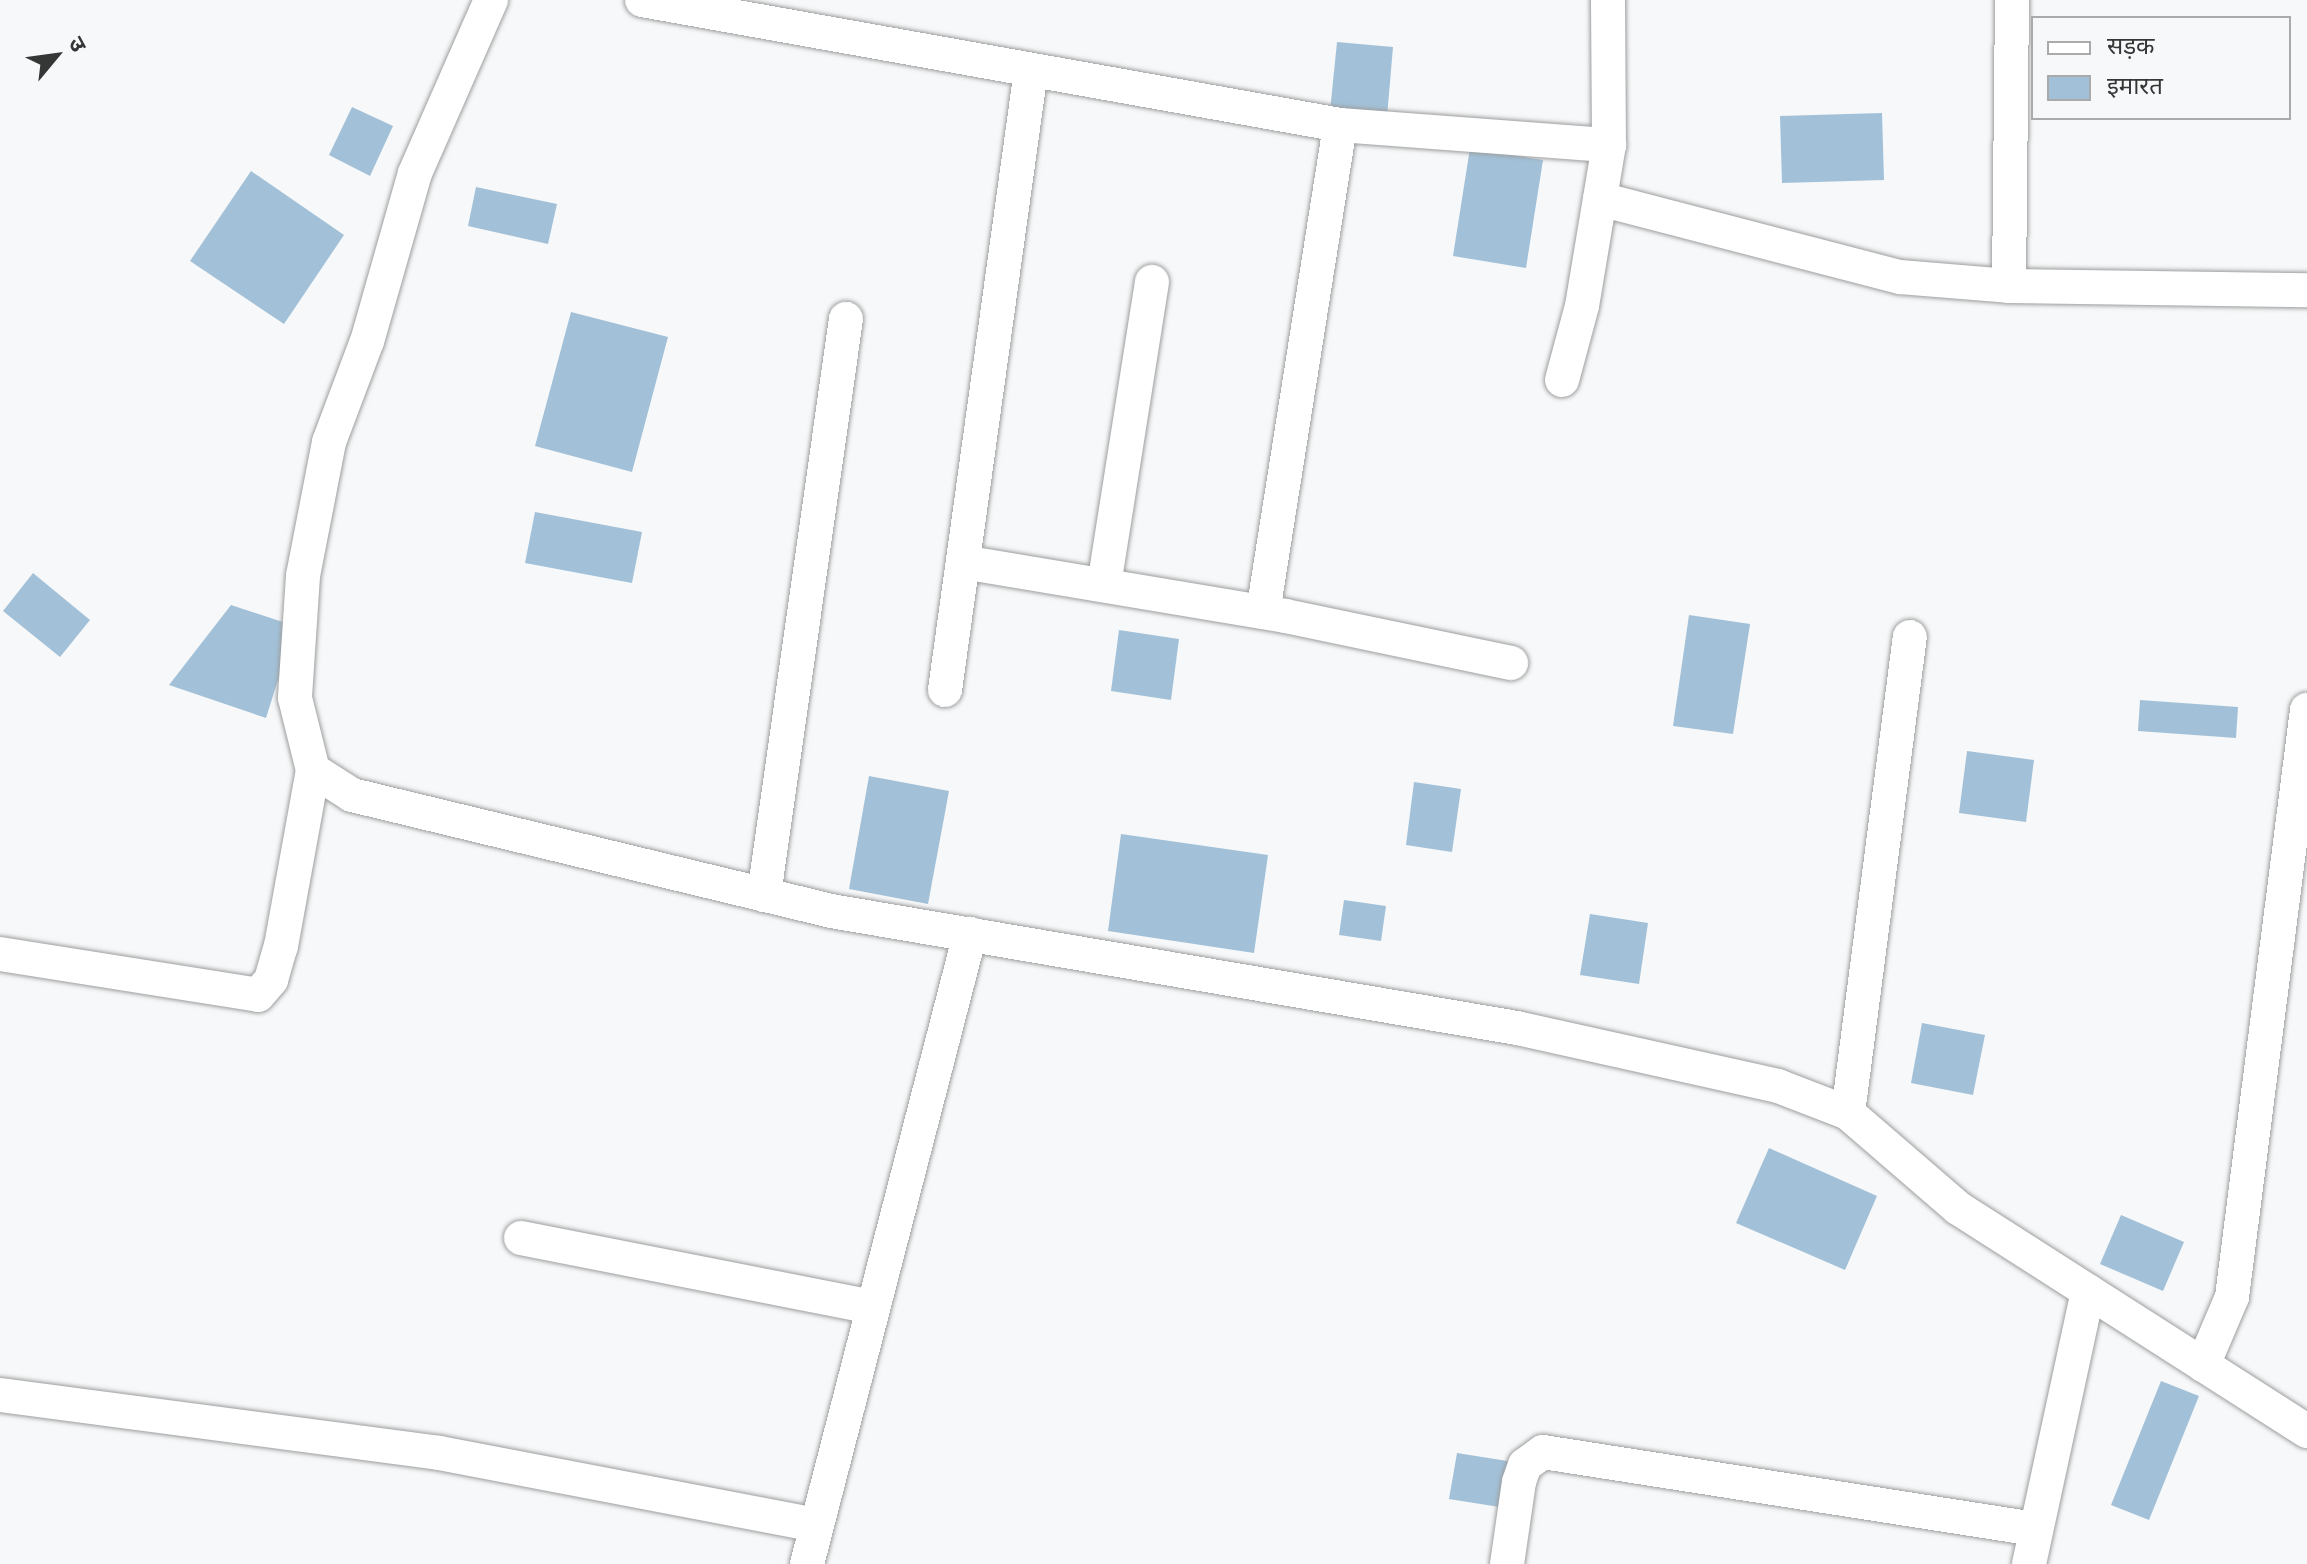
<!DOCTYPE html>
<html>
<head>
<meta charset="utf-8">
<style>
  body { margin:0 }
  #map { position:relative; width:2307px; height:1564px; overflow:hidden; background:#f7f8f9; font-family:Roboto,"Noto Sans Devanagari",sans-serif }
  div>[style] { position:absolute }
  .building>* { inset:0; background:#a2c1d8 }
  .roads { filter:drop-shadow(0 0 2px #9d9e9f) drop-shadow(0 0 2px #9d9e9f) }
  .minor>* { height:34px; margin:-17px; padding:0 17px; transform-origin:17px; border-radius:17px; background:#fff }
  span { translate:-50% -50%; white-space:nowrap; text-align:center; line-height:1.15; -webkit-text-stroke:6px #f7f8f9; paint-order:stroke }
  .legend { position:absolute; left:2031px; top:16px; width:260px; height:104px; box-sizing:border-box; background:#f7f8f9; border:2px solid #a9aaab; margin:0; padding:10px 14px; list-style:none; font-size:24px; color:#353636 }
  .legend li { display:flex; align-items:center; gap:16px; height:40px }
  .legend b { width:40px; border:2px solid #a9aaab }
  .north { position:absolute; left:16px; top:16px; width:80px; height:80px; -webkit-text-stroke:6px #f7f8f9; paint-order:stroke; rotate:61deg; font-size:22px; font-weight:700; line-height:32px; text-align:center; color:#353636 }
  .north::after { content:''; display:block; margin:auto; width:28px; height:36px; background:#353636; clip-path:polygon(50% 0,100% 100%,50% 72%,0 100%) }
</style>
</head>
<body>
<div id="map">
  <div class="building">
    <div style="clip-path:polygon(1337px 42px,1393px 47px,1387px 117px,1330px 111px)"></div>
    <div style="clip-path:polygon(352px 107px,393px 126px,370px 176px,329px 155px)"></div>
    <div style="clip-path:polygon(1882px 113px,1884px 180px,1782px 183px,1780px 116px)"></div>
    <div style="clip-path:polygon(1470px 148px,1543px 160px,1526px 268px,1453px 256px)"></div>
    <div style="clip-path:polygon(251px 171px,344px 235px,284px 324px,190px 261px)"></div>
    <div style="clip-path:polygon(476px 187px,557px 204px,548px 244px,468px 226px)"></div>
    <div style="clip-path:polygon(571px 312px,668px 337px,632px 472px,535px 446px)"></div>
    <div style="clip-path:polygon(535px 512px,642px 532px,632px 583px,525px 563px)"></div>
    <div style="clip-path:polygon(33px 573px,90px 620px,60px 657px,3px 611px)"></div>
    <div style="clip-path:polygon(231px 605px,295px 626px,266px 718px,169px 685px)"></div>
    <div style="clip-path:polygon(1689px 615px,1750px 624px,1733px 734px,1673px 726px)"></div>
    <div style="clip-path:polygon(1119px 630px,1179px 639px,1171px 700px,1111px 691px)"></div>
    <div style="clip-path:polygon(2140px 700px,2238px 707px,2236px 738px,2138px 731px)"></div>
    <div style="clip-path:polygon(1967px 751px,2034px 760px,2026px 822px,1959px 813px)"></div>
    <div style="clip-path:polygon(869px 776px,949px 791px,928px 904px,849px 889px)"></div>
    <div style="clip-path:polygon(1414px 782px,1461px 789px,1452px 852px,1406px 845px)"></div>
    <div style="clip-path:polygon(1121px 834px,1268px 855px,1254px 953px,1108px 931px)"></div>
    <div style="clip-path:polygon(1344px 900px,1386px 906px,1381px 941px,1339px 935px)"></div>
    <div style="clip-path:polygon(1590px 914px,1648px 923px,1639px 984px,1580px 975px)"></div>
    <div style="clip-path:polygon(1922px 1023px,1985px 1035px,1973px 1095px,1911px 1083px)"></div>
    <div style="clip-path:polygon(1769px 1148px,1877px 1196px,1845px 1270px,1736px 1223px)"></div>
    <div style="clip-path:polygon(2121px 1215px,2184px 1242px,2163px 1291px,2100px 1264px)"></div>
    <div style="clip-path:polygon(2161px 1381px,2199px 1396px,2149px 1520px,2111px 1505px)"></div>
    <div style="clip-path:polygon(1457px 1453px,1520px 1463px,1512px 1509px,1449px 1499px)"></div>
  </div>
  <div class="roads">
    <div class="minor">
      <div style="left:491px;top:0;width:189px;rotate:113.7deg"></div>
      <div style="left:415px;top:173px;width:175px;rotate:105.9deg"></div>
      <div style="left:367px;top:341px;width:108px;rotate:110.6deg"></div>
      <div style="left:329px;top:442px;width:136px;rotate:101deg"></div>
      <div style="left:303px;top:576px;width:122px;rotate:93.8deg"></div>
      <div style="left:295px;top:698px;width:74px;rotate:76deg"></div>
      <div style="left:313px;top:770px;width:46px;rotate:32.7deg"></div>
      <div style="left:352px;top:795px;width:493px;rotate:13.6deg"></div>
      <div style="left:831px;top:911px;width:696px;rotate:9.68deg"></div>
      <div style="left:1517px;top:1028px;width:267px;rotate:12.5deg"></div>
      <div style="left:1778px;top:1086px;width:75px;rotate:21.1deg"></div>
      <div style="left:1848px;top:1113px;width:145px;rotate:40.8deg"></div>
      <div style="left:1958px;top:1208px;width:414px;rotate:32.6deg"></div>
      <div style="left:642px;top:0;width:709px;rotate:10.15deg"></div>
      <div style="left:1340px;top:125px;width:270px;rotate:4.3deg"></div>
      <div style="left:1600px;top:199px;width:310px;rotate:14.6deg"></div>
      <div style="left:1900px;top:277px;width:109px;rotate:4.7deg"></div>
      <div style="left:2009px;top:286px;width:298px;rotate:0.8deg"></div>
      <div style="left:2009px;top:286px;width:286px;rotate:-89.4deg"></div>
      <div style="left:1562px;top:380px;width:77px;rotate:-74.9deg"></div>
      <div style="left:1582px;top:306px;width:163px;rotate:-80.5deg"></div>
      <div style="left:1609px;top:145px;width:145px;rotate:-90.4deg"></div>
      <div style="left:963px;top:562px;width:327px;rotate:9.5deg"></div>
      <div style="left:1286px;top:616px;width:230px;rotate:11.8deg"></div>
      <div style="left:1104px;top:585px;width:307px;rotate:-81deg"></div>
      <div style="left:1263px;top:612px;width:493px;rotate:-81deg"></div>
      <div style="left:945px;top:690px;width:626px;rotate:-82.1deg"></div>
      <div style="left:764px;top:895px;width:582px;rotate:-81.9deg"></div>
      <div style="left:0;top:954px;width:261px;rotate:9deg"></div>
      <div style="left:258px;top:995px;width:20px;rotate:-49deg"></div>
      <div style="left:271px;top:980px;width:35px;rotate:-74deg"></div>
      <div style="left:281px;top:946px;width:179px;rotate:-79.7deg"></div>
      <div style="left:1848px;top:1113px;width:480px;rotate:-82.6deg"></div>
      <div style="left:521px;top:1238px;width:358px;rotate:11.1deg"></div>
      <div style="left:2203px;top:1365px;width:74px;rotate:-66.9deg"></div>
      <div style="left:2232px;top:1297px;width:592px;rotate:-82.72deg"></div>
      <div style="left:0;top:1395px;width:443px;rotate:7.5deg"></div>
      <div style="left:439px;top:1453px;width:383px;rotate:10.8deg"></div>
      <div style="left:807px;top:1564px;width:651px;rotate:-75.49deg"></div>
      <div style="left:1507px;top:1564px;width:83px;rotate:-81.7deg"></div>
      <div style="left:1519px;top:1482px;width:18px;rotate:-71deg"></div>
      <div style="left:1525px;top:1465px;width:22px;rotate:-36deg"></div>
      <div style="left:1543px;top:1452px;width:499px;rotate:8.9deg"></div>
      <div style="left:2029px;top:1564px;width:279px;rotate:-77.8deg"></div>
    </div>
  </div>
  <ul class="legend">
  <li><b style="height:10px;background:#fff"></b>सड़क</li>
  <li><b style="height:22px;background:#a2c1d8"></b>इमारत</li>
  </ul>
  <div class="north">उ</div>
</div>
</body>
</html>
